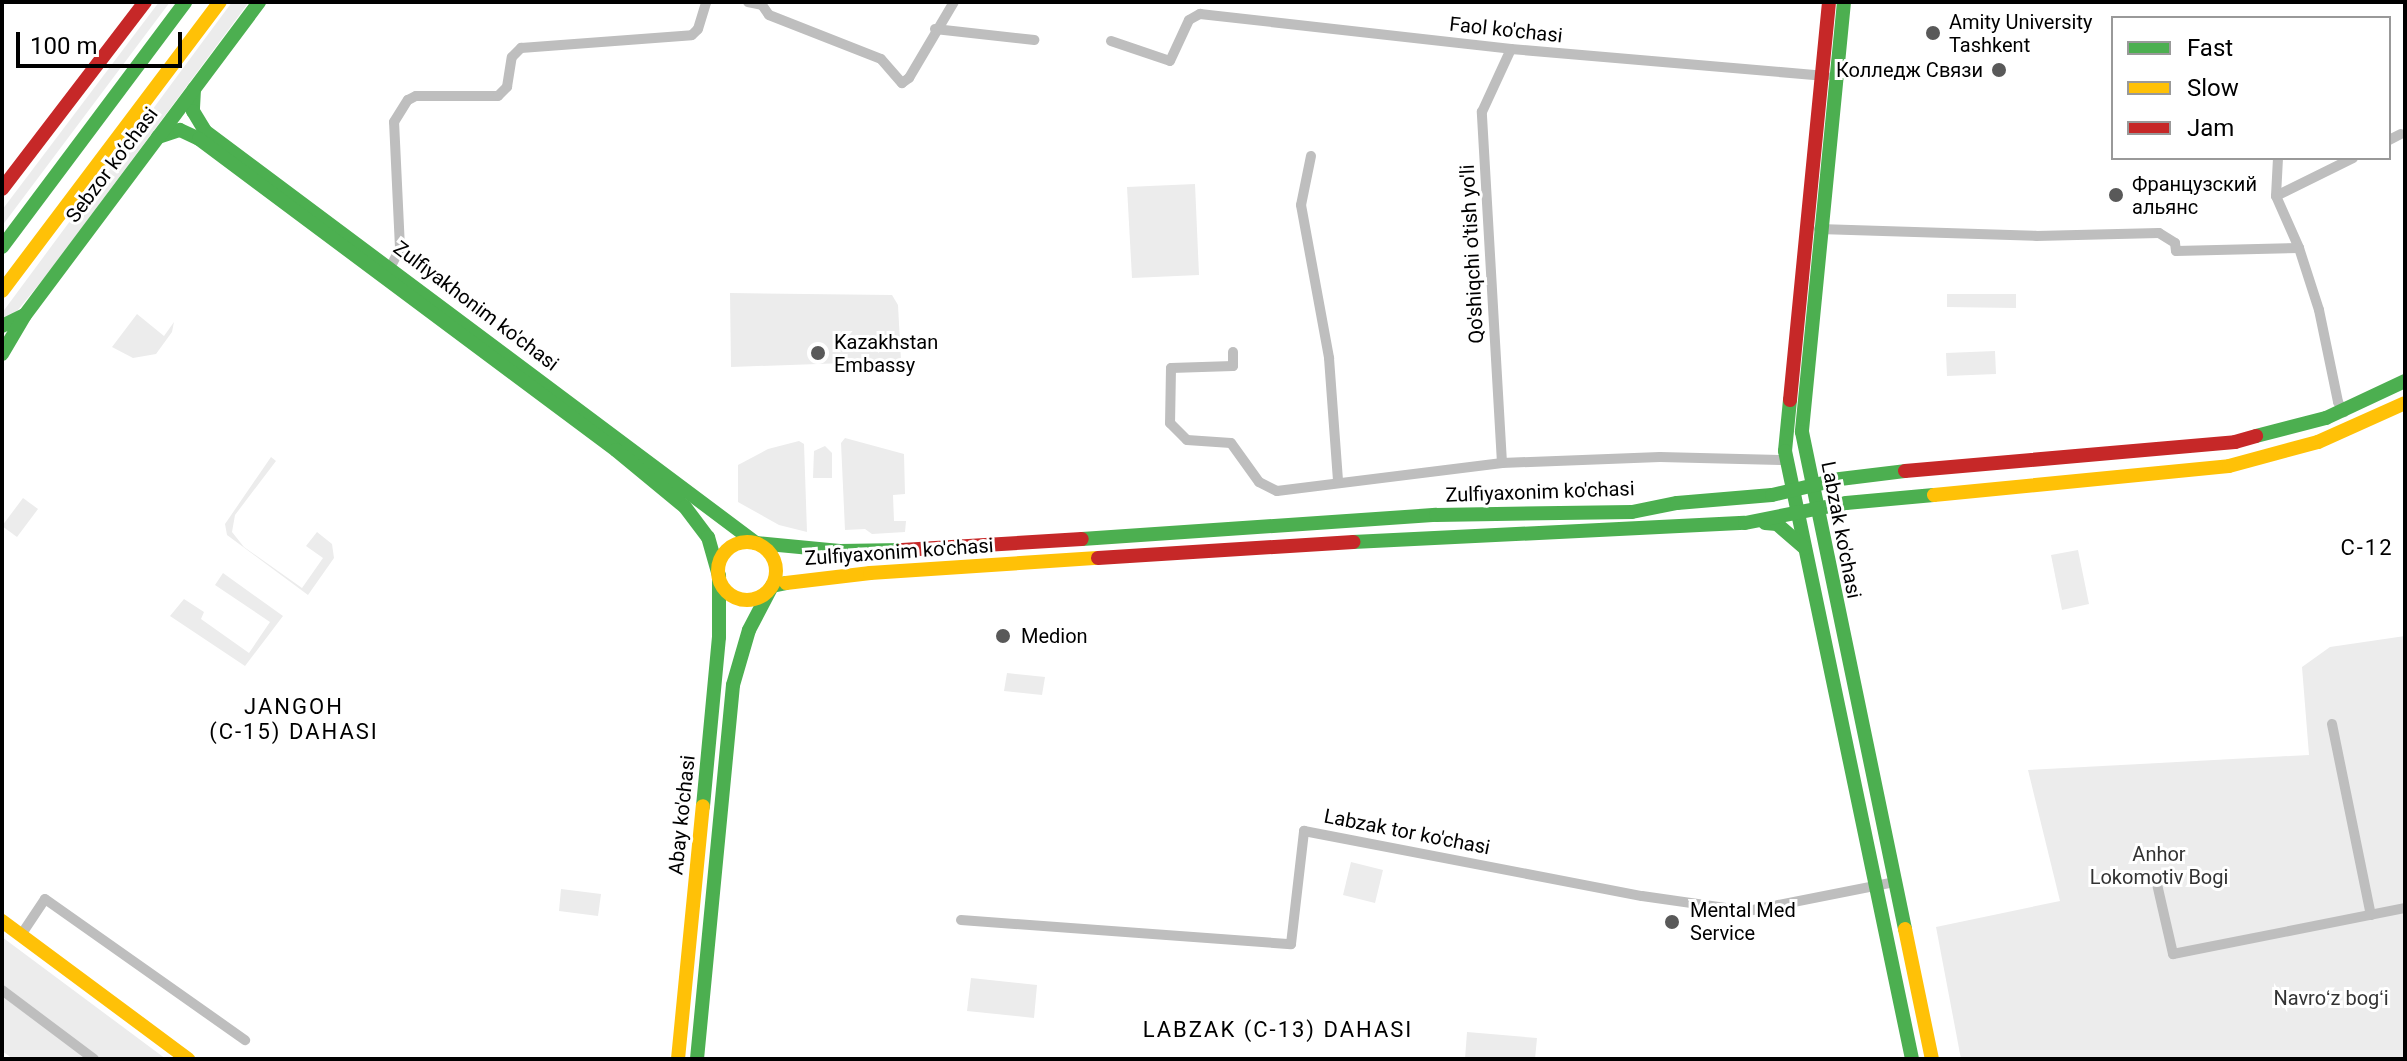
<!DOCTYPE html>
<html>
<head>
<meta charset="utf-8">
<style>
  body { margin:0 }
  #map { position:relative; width:2407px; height:1061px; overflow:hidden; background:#fff; font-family:Roboto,sans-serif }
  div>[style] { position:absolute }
  .green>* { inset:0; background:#ececec }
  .street>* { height:10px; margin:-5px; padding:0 5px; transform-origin:5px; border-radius:5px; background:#bebebe }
  .fast>* { height:14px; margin:-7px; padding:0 7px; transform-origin:7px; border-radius:7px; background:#4caf50 }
  .slow>* { height:14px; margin:-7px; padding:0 7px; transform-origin:7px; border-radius:7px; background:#ffc107 }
  .slow>.ring { margin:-7px; padding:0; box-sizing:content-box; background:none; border:14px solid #ffc107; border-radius:50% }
  .jam>* { height:14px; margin:-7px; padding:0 7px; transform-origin:7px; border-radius:7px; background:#c62828 }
  .dots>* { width:22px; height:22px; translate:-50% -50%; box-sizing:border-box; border:4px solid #fff; border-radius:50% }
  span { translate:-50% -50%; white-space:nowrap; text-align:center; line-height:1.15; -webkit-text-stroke:6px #fff; paint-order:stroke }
  .poi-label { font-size:20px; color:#000 }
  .left { translate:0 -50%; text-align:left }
  .right { translate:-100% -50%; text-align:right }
  .street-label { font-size:20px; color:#000 }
  .park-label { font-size:20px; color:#333 }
  .neighbourhood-label { font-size:22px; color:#000; letter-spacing:2px }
  .frame { position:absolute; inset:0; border:4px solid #000; pointer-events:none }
  .legend { position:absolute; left:2111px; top:16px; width:280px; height:144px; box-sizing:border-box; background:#fff; border:2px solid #999; margin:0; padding:10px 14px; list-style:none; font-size:24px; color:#000 }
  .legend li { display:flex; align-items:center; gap:16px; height:40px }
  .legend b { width:40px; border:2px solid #999 }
  .scale { position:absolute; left:16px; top:32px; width:166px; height:36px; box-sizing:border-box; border:4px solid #000; border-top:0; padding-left:10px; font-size:24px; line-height:28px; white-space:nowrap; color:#000; -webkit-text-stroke:6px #fff; paint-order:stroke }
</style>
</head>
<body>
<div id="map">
  <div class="green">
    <div style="clip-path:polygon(159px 2px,170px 2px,2px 226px,2px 210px)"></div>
    <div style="clip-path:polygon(232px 2px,249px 2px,49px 272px,13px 316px,2px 321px,2px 313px)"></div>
    <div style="clip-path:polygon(1195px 184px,1199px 275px,1132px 278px,1127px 187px)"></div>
    <div style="clip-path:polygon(730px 293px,892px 295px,898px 305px,901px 361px,731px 367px)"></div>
    <div style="clip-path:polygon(1947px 294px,2016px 294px,2016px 308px,1947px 307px)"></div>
    <div style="clip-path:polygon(137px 314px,164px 336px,174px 322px,172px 332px,156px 354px,133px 358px,112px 347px)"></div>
    <div style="clip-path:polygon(1995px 351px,1996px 374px,1947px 376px,1946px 353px)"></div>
    <div style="clip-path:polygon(845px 438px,904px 454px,905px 494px,893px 495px,894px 521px,906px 521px,905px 532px,872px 534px,865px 529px,845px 530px,841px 443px)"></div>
    <div style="clip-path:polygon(799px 441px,804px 444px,807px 532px,779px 525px,738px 502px,738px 465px,768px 449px)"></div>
    <div style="clip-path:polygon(825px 446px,832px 453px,832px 478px,813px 478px,814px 451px)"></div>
    <div style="clip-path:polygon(271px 457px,276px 461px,235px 515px,232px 532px,244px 547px,302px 588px,323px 558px,306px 546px,317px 532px,332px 544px,334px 558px,308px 595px,227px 535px,225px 524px)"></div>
    <div style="clip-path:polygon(23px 498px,38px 509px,17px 537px,2px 526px)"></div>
    <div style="clip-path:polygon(2078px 550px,2089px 604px,2062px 610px,2051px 555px)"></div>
    <div style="clip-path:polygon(223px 573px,283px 616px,245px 666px,170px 616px,184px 599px,204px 612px,201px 619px,249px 653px,270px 622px,215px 585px)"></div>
    <div style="clip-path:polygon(2405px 636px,2405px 1059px,1961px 1059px,1936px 927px,2060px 901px,2028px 770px,2309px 755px,2302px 667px,2330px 647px)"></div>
    <div style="clip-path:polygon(1007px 673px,1045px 677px,1042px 695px,1004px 691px)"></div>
    <div style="clip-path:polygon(1351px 862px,1383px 870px,1375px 903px,1343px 895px)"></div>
    <div style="clip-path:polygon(561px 889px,601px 894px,598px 916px,559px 911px)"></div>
    <div style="clip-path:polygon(2px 937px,166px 1059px,13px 1059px,2px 1051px)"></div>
    <div style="clip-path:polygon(971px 978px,1037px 985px,1034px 1018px,967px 1011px)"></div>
    <div style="clip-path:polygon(1467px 1032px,1537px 1038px,1535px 1059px,1465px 1059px)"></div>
  </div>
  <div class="street">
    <div style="left:748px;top:2px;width:14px;rotate:12deg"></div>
    <div style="left:762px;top:5px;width:12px;rotate:55deg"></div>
    <div style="left:769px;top:15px;width:120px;rotate:21.4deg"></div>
    <div style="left:881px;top:59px;width:32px;rotate:49deg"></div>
    <div style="left:902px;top:83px;width:9px;rotate:-36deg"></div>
    <div style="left:909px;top:78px;width:88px;rotate:-59.4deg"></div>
    <div style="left:935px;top:29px;width:100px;rotate:6.3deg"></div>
    <div style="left:1111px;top:41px;width:62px;rotate:18.7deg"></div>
    <div style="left:1170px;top:61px;width:45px;rotate:-65.1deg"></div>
    <div style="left:1189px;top:20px;width:13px;rotate:-29deg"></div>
    <div style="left:1200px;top:14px;width:313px;rotate:6.4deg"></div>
    <div style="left:1511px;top:49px;width:316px;rotate:4.9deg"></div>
    <div style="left:2389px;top:140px;width:13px;rotate:-27deg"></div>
    <div style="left:1311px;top:156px;width:50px;rotate:101.5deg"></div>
    <div style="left:1301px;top:205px;width:156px;rotate:79.6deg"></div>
    <div style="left:1329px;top:358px;width:124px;rotate:85.8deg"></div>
    <div style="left:2278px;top:158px;width:38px;rotate:93deg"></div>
    <div style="left:2276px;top:196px;width:57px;rotate:66.1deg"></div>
    <div style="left:2299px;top:248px;width:65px;rotate:72.1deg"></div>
    <div style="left:2319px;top:310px;width:94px;rotate:78.3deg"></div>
    <div style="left:2338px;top:402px;width:12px;rotate:59deg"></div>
    <div style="left:2276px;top:196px;width:86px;rotate:-26.3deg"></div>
    <div style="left:1819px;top:229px;width:217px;rotate:1.8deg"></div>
    <div style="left:2036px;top:236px;width:123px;rotate:-1.4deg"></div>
    <div style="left:2159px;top:233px;width:19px;rotate:32deg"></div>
    <div style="left:2175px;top:243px;width:8px;rotate:83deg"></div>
    <div style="left:2176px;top:251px;width:123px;rotate:-1.4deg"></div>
    <div style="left:390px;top:268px;width:22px;rotate:-63deg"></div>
    <div style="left:400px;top:248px;width:126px;rotate:-92.7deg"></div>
    <div style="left:394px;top:122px;width:26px;rotate:-58deg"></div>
    <div style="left:408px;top:100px;width:9px;rotate:-27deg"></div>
    <div style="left:416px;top:96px;width:82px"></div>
    <div style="left:498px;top:96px;width:13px;rotate:-45deg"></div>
    <div style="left:507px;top:87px;width:30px;rotate:-81deg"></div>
    <div style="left:512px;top:57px;width:13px;rotate:-45deg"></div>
    <div style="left:521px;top:48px;width:171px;rotate:-4.3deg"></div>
    <div style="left:692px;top:35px;width:8px;rotate:-45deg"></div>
    <div style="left:698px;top:29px;width:28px;rotate:-73deg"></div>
    <div style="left:1233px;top:352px;width:14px;rotate:90deg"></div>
    <div style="left:1233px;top:366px;width:62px;rotate:178.2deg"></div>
    <div style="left:1171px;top:368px;width:55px;rotate:91deg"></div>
    <div style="left:1170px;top:423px;width:24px;rotate:45deg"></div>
    <div style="left:1187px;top:440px;width:44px;rotate:3.9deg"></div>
    <div style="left:1231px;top:443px;width:48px;rotate:54.3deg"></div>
    <div style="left:1259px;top:482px;width:20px;rotate:27deg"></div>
    <div style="left:1277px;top:491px;width:227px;rotate:-7.1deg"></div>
    <div style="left:1502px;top:463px;width:158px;rotate:-2.2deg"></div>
    <div style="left:1660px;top:457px;width:127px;rotate:1.4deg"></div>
    <div style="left:1502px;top:463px;width:352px;rotate:-93.3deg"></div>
    <div style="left:1482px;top:112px;width:69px;rotate:-65.3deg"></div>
    <div style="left:2332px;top:724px;width:195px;rotate:78.5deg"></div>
    <div style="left:2157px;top:884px;width:72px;rotate:77.1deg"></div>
    <div style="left:2173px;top:954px;width:237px;rotate:-11.2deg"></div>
    <div style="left:961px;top:920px;width:331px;rotate:4.2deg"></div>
    <div style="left:1291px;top:944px;width:114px;rotate:-83.4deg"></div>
    <div style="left:1304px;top:831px;width:344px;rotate:10.9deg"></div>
    <div style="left:1642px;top:896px;width:107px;rotate:8.1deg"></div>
    <div style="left:1748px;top:911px;width:149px;rotate:-11.2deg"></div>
    <div style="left:21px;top:935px;width:43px;rotate:-56.3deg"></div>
    <div style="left:45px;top:899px;width:245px;rotate:35.2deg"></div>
    <div style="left:2px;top:990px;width:115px;rotate:36.9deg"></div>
  </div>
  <div class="fast">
    <div style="left:1844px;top:2px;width:432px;rotate:95.6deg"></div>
    <div style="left:1802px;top:432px;width:508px;rotate:78.29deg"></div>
    <div style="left:194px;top:89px;width:22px;rotate:93deg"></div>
    <div style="left:193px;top:111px;width:23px;rotate:59deg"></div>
    <div style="left:205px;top:131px;width:688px;rotate:36.79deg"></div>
    <div style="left:756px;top:543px;width:84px;rotate:5.4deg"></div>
    <div style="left:840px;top:551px;width:62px;rotate:-0.9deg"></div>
    <div style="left:158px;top:137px;width:23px;rotate:-18deg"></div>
    <div style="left:180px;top:130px;width:21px;rotate:25deg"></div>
    <div style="left:199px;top:139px;width:520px;rotate:36.72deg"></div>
    <div style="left:616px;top:450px;width:89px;rotate:39.6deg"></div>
    <div style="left:685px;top:507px;width:38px;rotate:53deg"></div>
    <div style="left:708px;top:537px;width:41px;rotate:74.2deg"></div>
    <div style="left:719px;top:576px;width:61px;rotate:90deg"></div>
    <div style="left:719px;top:637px;width:170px;rotate:95.4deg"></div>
    <div style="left:2px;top:247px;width:306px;rotate:-53.2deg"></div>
    <div style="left:2px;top:326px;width:25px;rotate:-26deg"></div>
    <div style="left:2px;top:354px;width:45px;rotate:-59.5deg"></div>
    <div style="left:25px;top:315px;width:391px;rotate:-53.2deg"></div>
    <div style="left:1790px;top:400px;width:51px;rotate:95.6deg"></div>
    <div style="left:1785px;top:451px;width:621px;rotate:78.2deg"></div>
    <div style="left:2256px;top:436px;width:72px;rotate:-14.4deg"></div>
    <div style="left:2326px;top:418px;width:87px;rotate:-25.1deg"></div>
    <div style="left:1765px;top:523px;width:12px;rotate:5deg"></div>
    <div style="left:1777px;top:524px;width:37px;rotate:41deg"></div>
    <div style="left:1082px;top:539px;width:355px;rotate:-3.9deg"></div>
    <div style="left:1436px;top:515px;width:196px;rotate:-0.9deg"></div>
    <div style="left:1632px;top:512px;width:46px;rotate:-11.3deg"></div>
    <div style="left:1677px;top:503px;width:95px;rotate:-4.8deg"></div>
    <div style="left:1772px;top:495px;width:70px;rotate:-13.2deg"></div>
    <div style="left:1840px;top:479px;width:65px;rotate:-7deg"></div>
    <div style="left:1353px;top:542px;width:392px;rotate:-2.8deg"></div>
    <div style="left:1745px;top:523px;width:103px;rotate:-11.2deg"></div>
    <div style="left:1846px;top:503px;width:88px;rotate:-5.2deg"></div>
    <div style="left:697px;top:1059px;width:376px;rotate:-84.5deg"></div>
    <div style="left:733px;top:685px;width:57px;rotate:-73.8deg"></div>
    <div style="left:749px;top:630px;width:50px;rotate:-62.4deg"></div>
    <div style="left:772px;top:586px;width:14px;rotate:-12deg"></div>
  </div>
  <div class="slow">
    <div style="left:2px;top:291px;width:362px;rotate:-53deg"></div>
    <div style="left:1934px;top:495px;width:296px;rotate:-5.6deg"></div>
    <div style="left:2229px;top:466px;width:92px;rotate:-15.1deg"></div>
    <div style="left:2318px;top:442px;width:95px;rotate:-24.1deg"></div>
    <div class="ring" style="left:718px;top:542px;width:44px;height:44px"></div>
    <div style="left:786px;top:583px;width:85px;rotate:-6.8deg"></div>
    <div style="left:870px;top:573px;width:228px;rotate:-3.8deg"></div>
    <div style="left:2px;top:921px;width:232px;rotate:36.6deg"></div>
    <div style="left:1905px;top:929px;width:133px;rotate:78.3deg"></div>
    <div style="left:678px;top:1059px;width:254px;rotate:-84.4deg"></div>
  </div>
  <div class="jam">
    <div style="left:2px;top:189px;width:235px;rotate:-52.6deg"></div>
    <div style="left:1790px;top:400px;width:400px;rotate:-84.4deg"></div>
    <div style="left:1905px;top:471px;width:331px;rotate:-5deg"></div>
    <div style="left:2235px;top:442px;width:22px;rotate:-16deg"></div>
    <div style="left:902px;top:550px;width:180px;rotate:-3.5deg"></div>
    <div style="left:1098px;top:558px;width:256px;rotate:-3.6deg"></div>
  </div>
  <div class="dots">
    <div style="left:1933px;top:33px;background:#595959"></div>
    <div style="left:1999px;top:70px;background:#595959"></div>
    <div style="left:2116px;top:195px;background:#595959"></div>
    <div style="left:818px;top:353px;background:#595959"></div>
    <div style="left:1003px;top:636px;background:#595959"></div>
    <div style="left:1672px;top:922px;background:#595959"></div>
  </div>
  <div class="poi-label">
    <span class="left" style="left:1949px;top:34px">Amity University<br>Tashkent</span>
    <span class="right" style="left:1983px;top:70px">Колледж Связи</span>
    <span class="left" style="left:2132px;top:196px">Французский<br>альянс</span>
    <span class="left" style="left:834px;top:354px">Kazakhstan<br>Embassy</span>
    <span class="left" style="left:1021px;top:636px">Medion</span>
    <span class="left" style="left:1690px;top:922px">Mental Med<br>Service</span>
  </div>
  <div class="street-label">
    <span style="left:1506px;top:30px;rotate:6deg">Faol ko'chasi</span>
    <span style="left:112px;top:165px;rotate:-53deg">Sebzor ko‘chasi</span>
    <span style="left:1472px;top:254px;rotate:-93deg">Qo'shiqchi o'tish yo'li</span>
    <span style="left:476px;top:306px;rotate:37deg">Zulfiyakhonim ko'chasi</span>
    <span style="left:1540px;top:492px;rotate:-2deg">Zulfiyaxonim ko'chasi</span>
    <span style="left:1841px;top:530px;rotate:79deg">Labzak ko'chasi</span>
    <span style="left:899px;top:552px;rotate:-4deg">Zulfiyaxonim ko'chasi</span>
    <span style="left:682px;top:815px;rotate:-84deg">Abay ko'chasi</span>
    <span style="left:1407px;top:832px;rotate:11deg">Labzak tor ko'chasi</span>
  </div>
  <div class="park-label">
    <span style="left:2159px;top:866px">Anhor<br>Lokomotiv Bogi</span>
    <span style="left:2331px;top:998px">Navroʻz bogʻi</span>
  </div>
  <div class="neighbourhood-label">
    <span style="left:2367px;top:548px">C-12</span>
    <span style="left:294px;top:719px">JANGOH<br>(C-15) DAHASI</span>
    <span style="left:1278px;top:1030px">LABZAK (C-13) DAHASI</span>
  </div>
  <div class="frame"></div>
  <ul class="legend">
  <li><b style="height:10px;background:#4caf50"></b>Fast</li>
  <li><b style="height:10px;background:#ffc107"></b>Slow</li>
  <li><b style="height:10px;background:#c62828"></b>Jam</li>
  </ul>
  <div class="scale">100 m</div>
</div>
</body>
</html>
